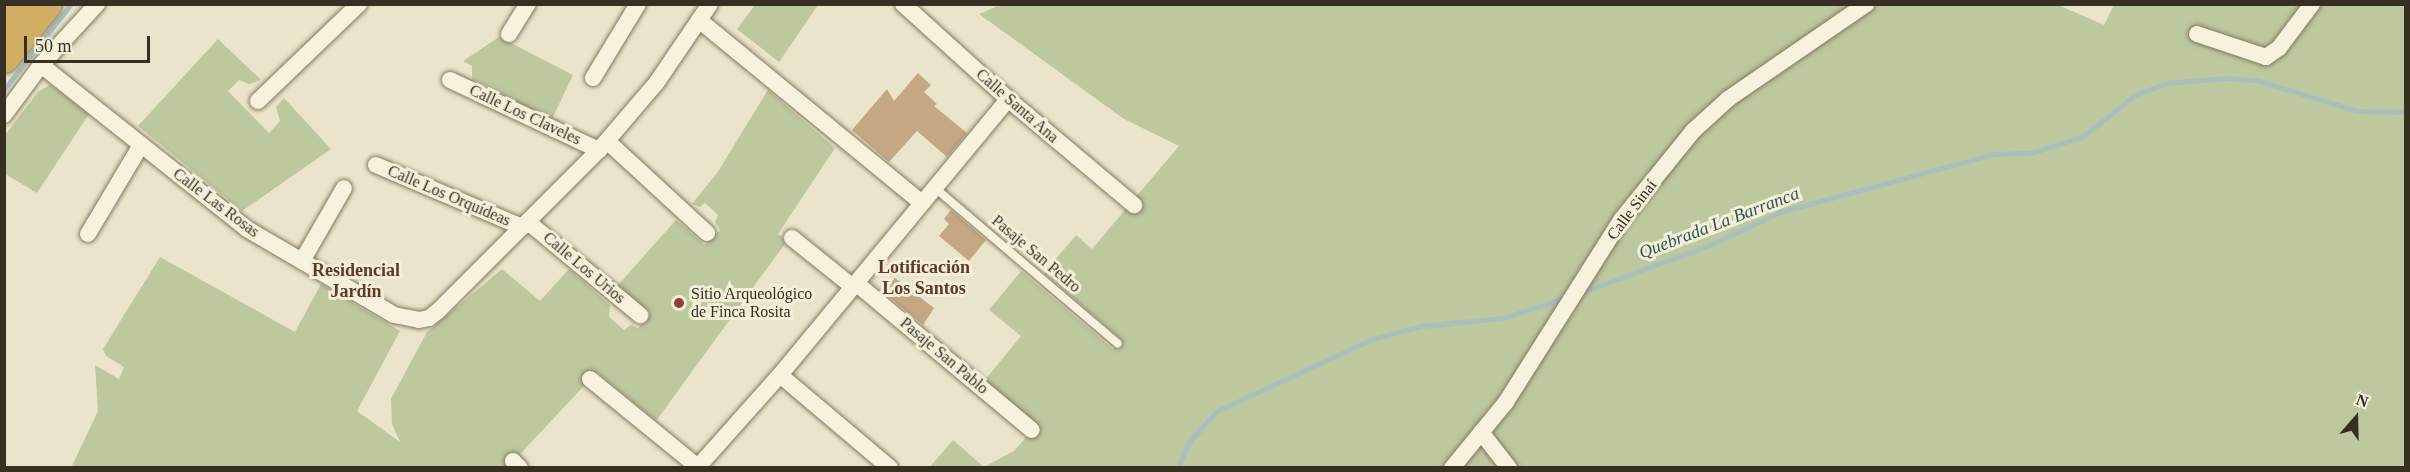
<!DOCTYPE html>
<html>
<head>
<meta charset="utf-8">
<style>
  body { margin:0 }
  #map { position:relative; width:2410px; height:472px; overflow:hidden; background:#eae5ca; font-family:Georgia,serif }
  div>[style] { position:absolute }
  .green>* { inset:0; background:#bdc89f }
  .stream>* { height:5px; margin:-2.5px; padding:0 2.5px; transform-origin:2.5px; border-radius:2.5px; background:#aabfbc }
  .building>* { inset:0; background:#c4a884 }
  .roads { filter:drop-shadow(0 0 2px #857960) drop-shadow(0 0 2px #857960) }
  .lane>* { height:8px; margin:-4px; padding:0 4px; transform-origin:4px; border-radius:4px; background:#f6f2dc }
  .street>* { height:16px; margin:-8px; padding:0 8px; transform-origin:8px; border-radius:8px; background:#f6f2dc }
  .highway>* { height:30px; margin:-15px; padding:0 15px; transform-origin:15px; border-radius:15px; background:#d0af65 }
  .dots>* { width:16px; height:16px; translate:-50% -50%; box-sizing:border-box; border:3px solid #f3efd9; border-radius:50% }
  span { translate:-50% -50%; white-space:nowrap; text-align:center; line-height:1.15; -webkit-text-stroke:6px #f3efd9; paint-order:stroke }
  .street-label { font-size:16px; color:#372f22 }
  .poi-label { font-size:16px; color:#372f22 }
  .left { translate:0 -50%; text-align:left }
  .water-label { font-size:18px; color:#335355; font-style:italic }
  .neighbourhood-label { font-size:18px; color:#603a26; font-weight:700 }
  .frame { position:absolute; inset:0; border:6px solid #372f22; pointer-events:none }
  .north { position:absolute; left:2326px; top:388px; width:60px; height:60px; -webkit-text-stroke:4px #f3efd9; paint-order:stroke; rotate:20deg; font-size:16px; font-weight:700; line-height:24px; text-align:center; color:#372f22 }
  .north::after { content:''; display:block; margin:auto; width:21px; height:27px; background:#372f22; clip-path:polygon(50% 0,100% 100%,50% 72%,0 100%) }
  .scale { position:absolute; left:24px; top:36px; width:126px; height:27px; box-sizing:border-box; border:3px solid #372f22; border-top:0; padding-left:8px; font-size:18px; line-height:21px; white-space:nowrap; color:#372f22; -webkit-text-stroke:4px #f3efd9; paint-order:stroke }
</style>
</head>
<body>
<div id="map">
  <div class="green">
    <div style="clip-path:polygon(2056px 4px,2104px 25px,2114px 5px,2405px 5px,2405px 467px,929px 468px,953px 440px,984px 467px,1014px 451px,1037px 425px,984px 381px,1021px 336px,989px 310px,1021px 271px,1113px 349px,1122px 340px,1044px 273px,1076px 235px,1092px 249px,1179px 146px,1124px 119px,979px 14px,1000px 5px)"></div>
    <div style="clip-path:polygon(755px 5px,755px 4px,818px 5px,779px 62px,737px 29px)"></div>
    <div style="clip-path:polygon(499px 37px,573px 75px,552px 119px,472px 79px,472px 66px,463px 61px)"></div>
    <div style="clip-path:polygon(218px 39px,261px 80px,249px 84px,239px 80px,228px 91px,269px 133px,280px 121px,276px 107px,284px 98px,331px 149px,242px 211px,138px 126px)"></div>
    <div style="clip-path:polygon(50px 85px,89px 114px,37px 193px,5px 174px,5px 135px,38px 92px)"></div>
    <div style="clip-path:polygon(768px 90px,835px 148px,778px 234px,787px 241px,656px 421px,597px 372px,508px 467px,71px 468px,98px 411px,95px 365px,119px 379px,124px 367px,106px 356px,103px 349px,160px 257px,295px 332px,321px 284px,400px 331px,357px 411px,400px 442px,392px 424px,391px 399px,427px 332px,502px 269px,540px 301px,569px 269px,610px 305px,609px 317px,624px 330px,631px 325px,638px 328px,650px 313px,618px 285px,676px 220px,705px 245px,720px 230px,715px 222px,718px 215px,705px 203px,700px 207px,692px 204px,717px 173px)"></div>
  </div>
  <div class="stream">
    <div style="left:4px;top:89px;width:108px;rotate:-51.8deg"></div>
    <div style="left:1580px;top:293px;width:139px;rotate:-20.3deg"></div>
    <div style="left:1710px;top:245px;width:77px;rotate:-25.2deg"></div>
    <div style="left:1780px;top:212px;width:221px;rotate:-15.2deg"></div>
    <div style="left:1993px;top:154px;width:38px;rotate:-2deg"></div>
    <div style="left:2031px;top:153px;width:53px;rotate:-17.4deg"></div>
    <div style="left:2082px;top:137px;width:68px;rotate:-38.4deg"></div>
    <div style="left:2135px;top:95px;width:34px;rotate:-21deg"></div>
    <div style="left:2167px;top:83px;width:60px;rotate:-4.8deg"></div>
    <div style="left:2227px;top:78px;width:32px;rotate:5deg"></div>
    <div style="left:2259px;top:81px;width:103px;rotate:16.9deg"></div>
    <div style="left:2358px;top:111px;width:48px;rotate:1.2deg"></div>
    <div style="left:1178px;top:468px;width:27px;rotate:-68deg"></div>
    <div style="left:1188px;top:443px;width:43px;rotate:-47.8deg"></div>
    <div style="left:1217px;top:411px;width:171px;rotate:-24.9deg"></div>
    <div style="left:1372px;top:339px;width:52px;rotate:-14.6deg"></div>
    <div style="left:1422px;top:326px;width:81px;rotate:-5.6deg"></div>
    <div style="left:1503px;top:318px;width:68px;rotate:-17.9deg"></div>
  </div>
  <div class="building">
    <div style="clip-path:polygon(918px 73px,931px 85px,924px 92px,937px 104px,934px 106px,967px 133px,947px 157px,917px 131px,889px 162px,852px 130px,887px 89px,894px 101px)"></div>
    <div style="clip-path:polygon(951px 210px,986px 240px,969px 261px,939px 236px,949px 224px,944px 219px)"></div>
    <div style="clip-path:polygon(895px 278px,934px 308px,923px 325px,883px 292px)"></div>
  </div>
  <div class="roads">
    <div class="lane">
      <div style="left:935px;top:188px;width:240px;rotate:40.4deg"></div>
    </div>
    <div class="street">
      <div style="left:903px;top:4px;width:142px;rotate:42.1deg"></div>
      <div style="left:1008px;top:99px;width:165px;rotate:40.1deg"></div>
      <div style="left:699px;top:20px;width:288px;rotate:39.4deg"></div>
      <div style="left:509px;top:34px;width:36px;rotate:-58deg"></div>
      <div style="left:2197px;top:34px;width:73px;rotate:18.4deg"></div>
      <div style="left:2266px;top:57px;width:16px;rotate:-35deg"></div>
      <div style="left:2279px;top:48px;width:55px;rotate:-53.1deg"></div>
      <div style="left:41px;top:65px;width:263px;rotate:38.5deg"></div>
      <div style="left:247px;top:229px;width:170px;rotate:30.3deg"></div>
      <div style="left:394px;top:315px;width:25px;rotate:11deg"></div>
      <div style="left:419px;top:320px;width:10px;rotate:-11deg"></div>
      <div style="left:429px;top:318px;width:11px;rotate:-38deg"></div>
      <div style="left:438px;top:311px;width:228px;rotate:-45deg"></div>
      <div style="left:599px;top:150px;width:89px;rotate:-49.5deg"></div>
      <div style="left:657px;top:82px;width:94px;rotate:-55.8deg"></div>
      <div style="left:593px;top:78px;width:87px;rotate:-58.7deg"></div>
      <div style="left:450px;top:80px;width:165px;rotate:25.2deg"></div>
      <div style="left:258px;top:101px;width:140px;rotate:-43.8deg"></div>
      <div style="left:4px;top:115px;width:62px;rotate:-53.5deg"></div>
      <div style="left:41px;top:65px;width:83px;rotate:-47.4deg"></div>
      <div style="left:607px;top:141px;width:136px;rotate:42.6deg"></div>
      <div style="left:376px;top:165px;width:159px;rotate:23deg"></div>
      <div style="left:528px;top:222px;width:146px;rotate:39.7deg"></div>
      <div style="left:88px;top:234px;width:104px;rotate:-59.2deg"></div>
      <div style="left:792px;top:238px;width:78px;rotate:38.8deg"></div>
      <div style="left:302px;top:261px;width:84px;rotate:-60.1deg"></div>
      <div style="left:856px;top:283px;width:229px;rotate:39.9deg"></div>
      <div style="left:780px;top:375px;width:144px;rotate:40.2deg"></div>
      <div style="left:590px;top:379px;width:141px;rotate:39.2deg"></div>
      <div style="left:1481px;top:432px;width:46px;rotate:52.1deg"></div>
      <div style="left:513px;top:461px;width:10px;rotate:45deg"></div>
      <div style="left:697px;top:468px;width:125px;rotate:-48.3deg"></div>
      <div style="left:780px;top:375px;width:358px;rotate:-50.4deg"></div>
      <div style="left:1452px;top:468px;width:85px;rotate:-50.7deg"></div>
      <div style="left:1506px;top:402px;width:215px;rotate:-57.7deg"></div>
      <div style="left:1621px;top:220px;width:114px;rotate:-51deg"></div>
      <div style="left:1693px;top:131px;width:47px;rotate:-42.4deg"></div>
      <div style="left:1728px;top:99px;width:168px;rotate:-34.5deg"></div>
    </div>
    <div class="highway">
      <div style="left:4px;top:16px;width:16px;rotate:-50deg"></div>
      <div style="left:4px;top:58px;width:69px;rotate:-51.5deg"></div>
    </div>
  </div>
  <div class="dots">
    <div style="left:679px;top:303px;background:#8e4236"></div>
  </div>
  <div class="street-label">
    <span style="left:1017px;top:106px;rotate:41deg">Calle Santa Ana</span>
    <span style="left:525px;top:115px;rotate:25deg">Calle Los Claveles</span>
    <span style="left:449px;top:196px;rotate:23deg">Calle Los Orquídeas</span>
    <span style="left:216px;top:203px;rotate:37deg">Calle Las Rosas</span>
    <span style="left:1632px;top:210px;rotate:-53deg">Calle Sinaí</span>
    <span style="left:1036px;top:254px;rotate:40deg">Pasaje San Pedro</span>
    <span style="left:584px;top:268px;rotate:40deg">Calle Los Urios</span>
    <span style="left:944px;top:356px;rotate:40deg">Pasaje San Pablo</span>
  </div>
  <div class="poi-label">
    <span class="left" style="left:691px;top:303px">Sitio Arqueológico<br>de Finca Rosita</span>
  </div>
  <div class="water-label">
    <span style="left:1719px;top:223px;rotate:-21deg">Quebrada La Barranca</span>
  </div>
  <div class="neighbourhood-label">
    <span style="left:924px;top:278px">Lotificación<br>Los Santos</span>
    <span style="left:356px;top:281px">Residencial<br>Jardín</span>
  </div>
  <div class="frame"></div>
  <div class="north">N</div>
  <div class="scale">50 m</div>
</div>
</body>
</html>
